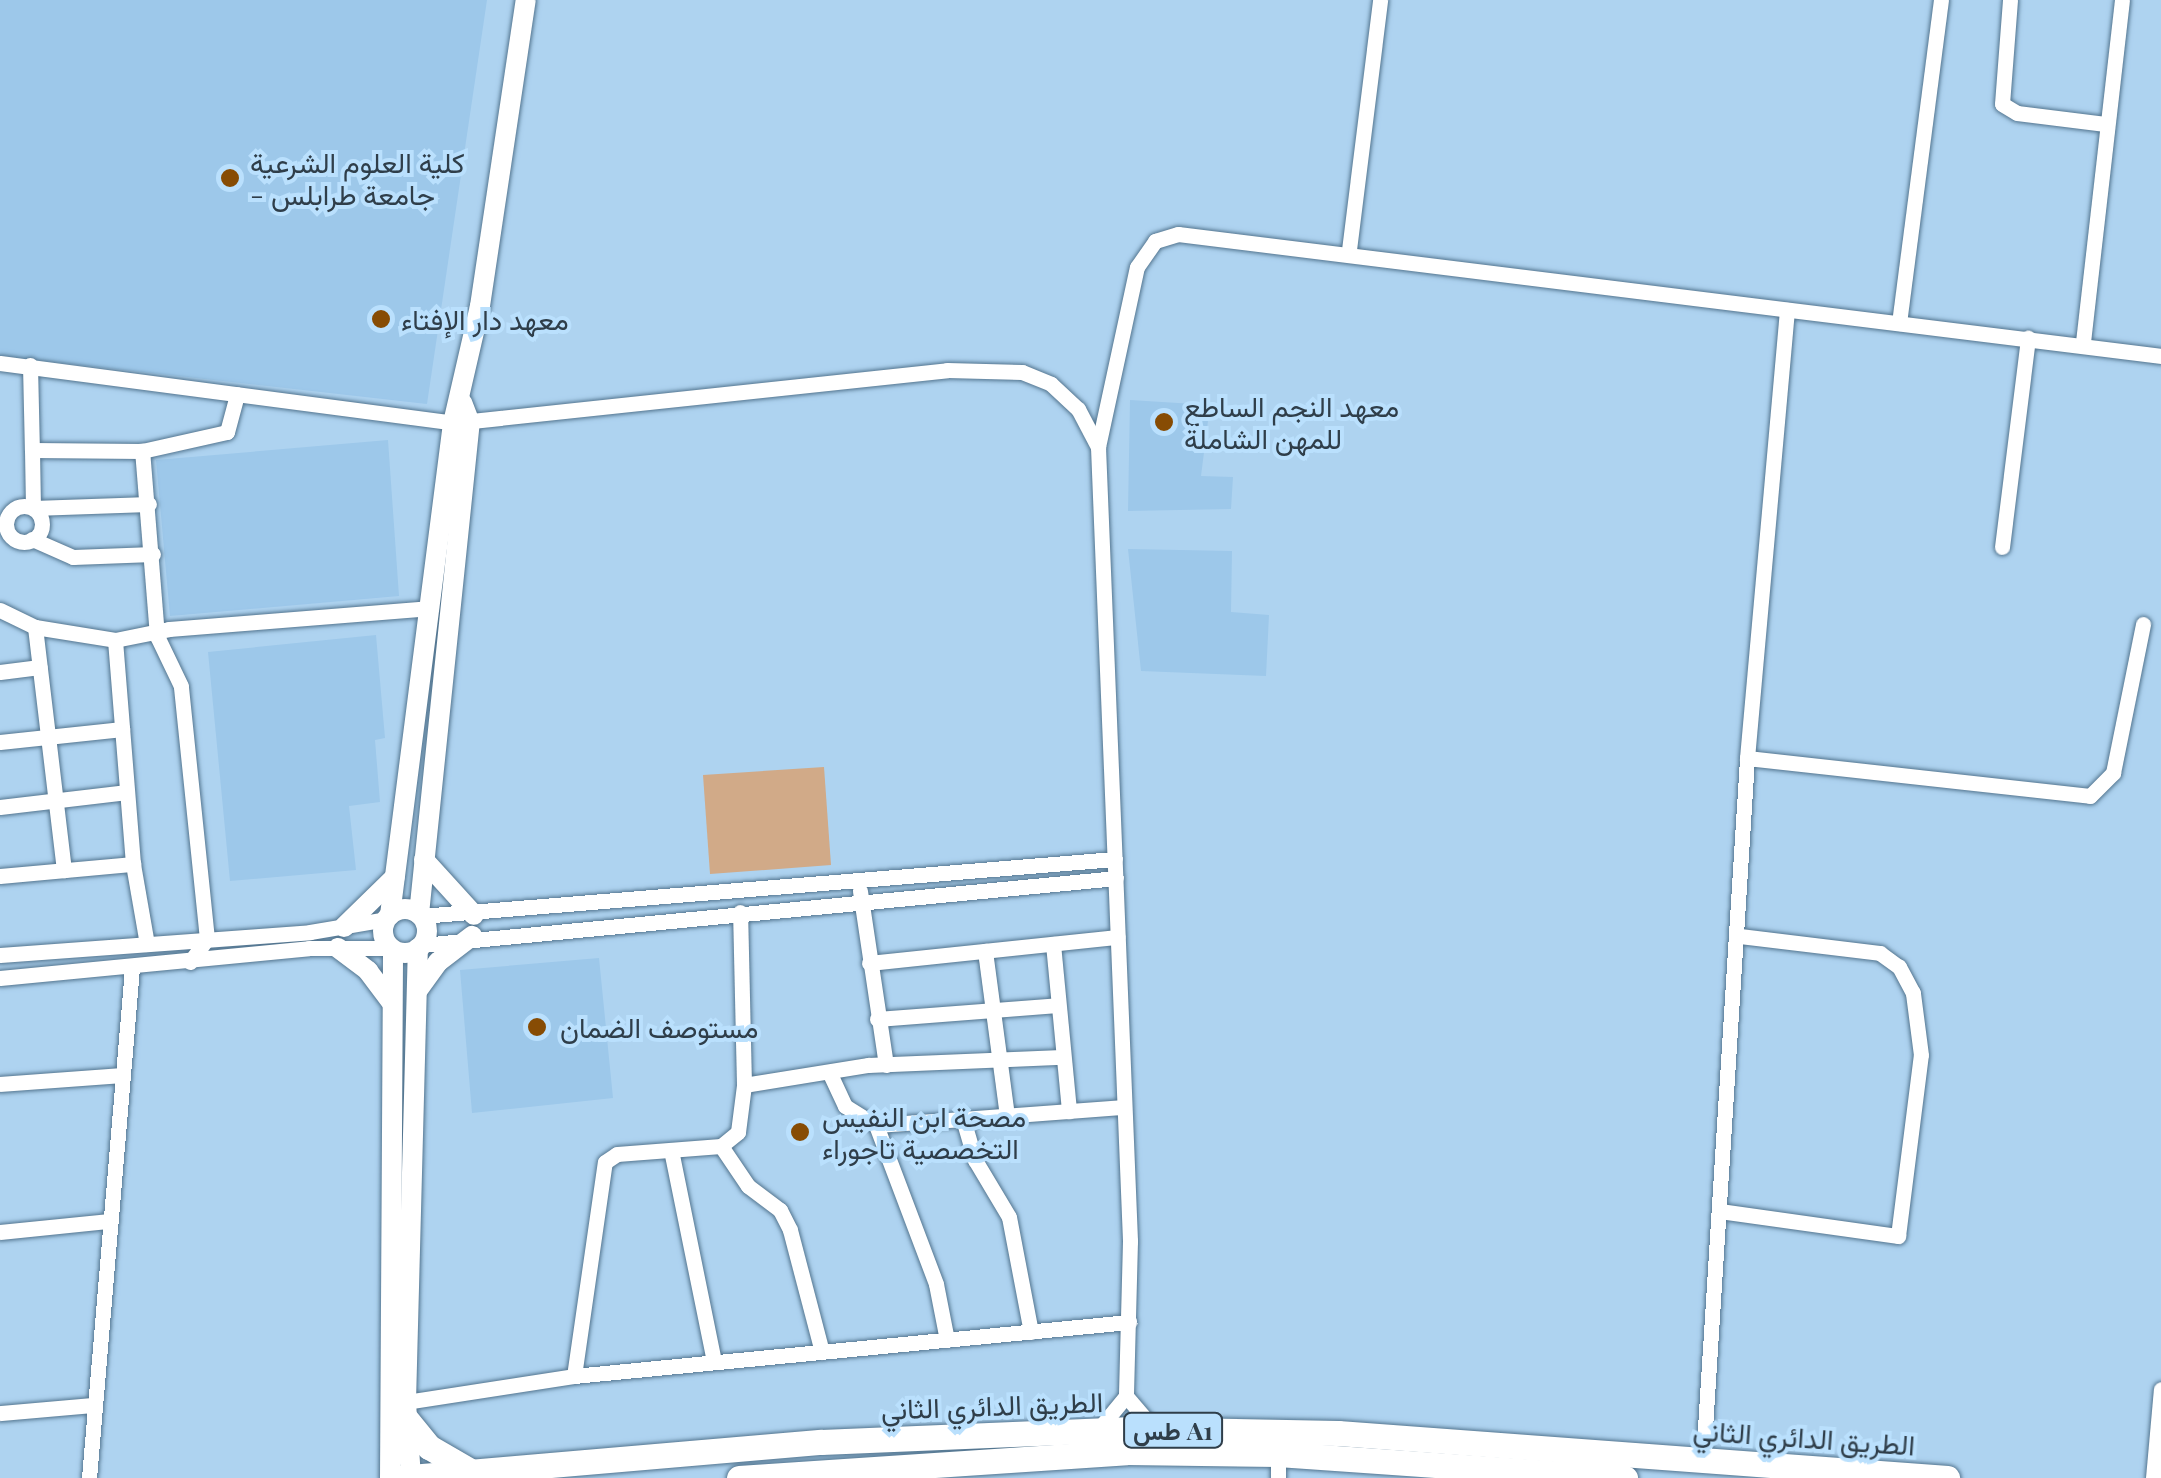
<!DOCTYPE html>
<html>
<head>
<meta charset="utf-8">
<style>
  body { margin:0 }
  #map { position:relative; width:2161px; height:1478px; overflow:hidden; background:#aed3f0; font-family:"Playfair Display",Vazirmatn,serif }
  div>[style] { position:absolute }
  .built>* { inset:0; background:#9dc8ea }
  .green>* { inset:0; background:#d1aa88 }
  .roads { filter:drop-shadow(0 0 2px #53758f) drop-shadow(0 0 2px #53758f) }
  .minor>* { height:15px; margin:-7.5px; padding:0 7.5px; transform-origin:7.5px; border-radius:7.5px; background:#fff }
  .minor>.ring { margin:-7.5px; padding:0; box-sizing:content-box; background:none; border:15px solid #fff; border-radius:50% }
  .tertiary>* { height:20px; margin:-10px; padding:0 10px; transform-origin:10px; border-radius:10px; background:#fff }
  .tertiary>.ring { margin:-10px; padding:0; box-sizing:content-box; background:none; border:20px solid #fff; border-radius:50% }
  .trunk>* { height:25px; margin:-12.5px; padding:0 12.5px; transform-origin:12.5px; border-radius:12.5px; background:#fff }
  .dots>* { width:28px; height:28px; translate:-50% -50%; box-sizing:border-box; border:5px solid #bae0fd; border-radius:50% }
  span { translate:-50% -50%; white-space:nowrap; text-align:center; line-height:1.15; -webkit-text-stroke:8px #bae0fd; paint-order:stroke }
  .shield-label span { padding:2px 8px; background:#bae0fd; border:2px solid; border-radius:8px; -webkit-text-stroke-width:0 }
  .shield-label { font-size:25px; color:#2f3e4a; font-weight:700 }
  .poi-label { font-size:28px; color:#2f3e4a }
  .left { translate:0 -50%; text-align:left }
  .street-label { font-size:28px; color:#2f3e4a }
</style>
</head>
<body>
<div id="map">
  <div class="built">
    <div style="clip-path:polygon(0 0,487px 0,427px 404px,0 356px)"></div>
    <div style="clip-path:polygon(1130px 400px,1210px 405px,1201px 476px,1233px 477px,1231px 509px,1128px 511px)"></div>
    <div style="clip-path:polygon(388px 440px,399px 596px,170px 616px,156px 460px)"></div>
    <div style="clip-path:polygon(1128px 549px,1232px 551px,1231px 612px,1269px 615px,1266px 676px,1141px 671px)"></div>
    <div style="clip-path:polygon(376px 635px,385px 738px,375px 740px,380px 802px,349px 806px,356px 870px,230px 881px,208px 652px)"></div>
    <div style="clip-path:polygon(599px 958px,613px 1098px,472px 1113px,460px 970px)"></div>
  </div>
  <div class="green">
    <div style="clip-path:polygon(824px 767px,831px 865px,710px 874px,703px 775px)"></div>
  </div>
  <div class="roads">
    <div class="minor">
      <div style="left:2010px;top:0;width:104px;rotate:94.4deg"></div>
      <div style="left:2002px;top:104px;width:17px;rotate:31deg"></div>
      <div style="left:2017px;top:113px;width:89px;rotate:7.1deg"></div>
      <div style="left:1349px;top:250px;width:252px;rotate:-82.9deg"></div>
      <div style="left:1899px;top:323px;width:326px;rotate:-82.6deg"></div>
      <div style="left:2083px;top:342px;width:344px;rotate:-83.5deg"></div>
      <div style="left:0;top:363px;width:457px;rotate:7.5deg"></div>
      <div style="left:453px;top:423px;width:497px;rotate:-6.1deg"></div>
      <div style="left:947px;top:370px;width:75px;rotate:1.5deg"></div>
      <div style="left:1022px;top:372px;width:31px;rotate:22deg"></div>
      <div style="left:1051px;top:384px;width:37px;rotate:43deg"></div>
      <div style="left:1078px;top:409px;width:43px;rotate:62.2deg"></div>
      <div style="left:1098px;top:447px;width:795px;rotate:87.69deg"></div>
      <div style="left:1130px;top:1241px;width:155px;rotate:91.5deg"></div>
      <div style="left:1126px;top:1396px;width:45px;rotate:129.6deg"></div>
      <div style="left:30px;top:365px;width:85px;rotate:88.7deg"></div>
      <div style="left:32px;top:450px;width:110px;rotate:0.5deg"></div>
      <div style="left:1098px;top:447px;width:184px;rotate:-77.8deg"></div>
      <div style="left:1137px;top:267px;width:32px;rotate:-55deg"></div>
      <div style="left:1155px;top:241px;width:24px;rotate:-17deg"></div>
      <div style="left:1178px;top:234px;width:991px;rotate:7.07deg"></div>
      <div style="left:32px;top:450px;width:58px;rotate:89deg"></div>
      <div style="left:33px;top:508px;width:116px;rotate:-2deg"></div>
      <div class="ring" style="left:6px;top:506px;width:21px;height:21px"></div>
      <div style="left:32px;top:539px;width:45px;rotate:23.7deg"></div>
      <div style="left:73px;top:557px;width:80px;rotate:-2.1deg"></div>
      <div style="left:2002px;top:547px;width:211px;rotate:-82.9deg"></div>
      <div style="left:0;top:610px;width:39px;rotate:26deg"></div>
      <div style="left:35px;top:627px;width:81px;rotate:9.2deg"></div>
      <div style="left:115px;top:640px;width:55px;rotate:-11.5deg"></div>
      <div style="left:169px;top:629px;width:263px;rotate:-4.6deg"></div>
      <div style="left:35px;top:627px;width:245px;rotate:83.2deg"></div>
      <div style="left:115px;top:640px;width:225px;rotate:85.4deg"></div>
      <div style="left:0;top:672px;width:40px;rotate:-7.1deg"></div>
      <div style="left:0;top:742px;width:123px;rotate:-6.1deg"></div>
      <div style="left:1747px;top:758px;width:345px;rotate:6.3deg"></div>
      <div style="left:2090px;top:796px;width:33px;rotate:-45deg"></div>
      <div style="left:2113px;top:773px;width:152px;rotate:-78.6deg"></div>
      <div style="left:0;top:807px;width:128px;rotate:-6.7deg"></div>
      <div style="left:0;top:876px;width:134px;rotate:-5.2deg"></div>
      <div style="left:133px;top:864px;width:81px;rotate:80.1deg"></div>
      <div style="left:860px;top:891px;width:176px;rotate:81.5deg"></div>
      <div style="left:421px;top:916px;width:696px;rotate:-4.7deg"></div>
      <div style="left:1053px;top:944px;width:168px;rotate:84.5deg"></div>
      <div style="left:422px;top:945px;width:697px;rotate:-5.51deg"></div>
      <div style="left:985px;top:951px;width:166px;rotate:82.4deg"></div>
      <div style="left:0;top:955px;width:311px;rotate:-4.2deg"></div>
      <div style="left:310px;top:932px;width:77px;rotate:-9.7deg"></div>
      <div style="left:190px;top:962px;width:29px;rotate:-54deg"></div>
      <div style="left:207px;top:939px;width:254px;rotate:-95.9deg"></div>
      <div style="left:181px;top:686px;width:55px;rotate:-115.6deg"></div>
      <div style="left:157px;top:636px;width:186px;rotate:-94.6deg"></div>
      <div style="left:142px;top:451px;width:87px;rotate:-12.6deg"></div>
      <div style="left:227px;top:432px;width:39px;rotate:-75deg"></div>
      <div style="left:869px;top:963px;width:250px;rotate:-6deg"></div>
      <div style="left:0;top:978px;width:310px;rotate:-5.5deg"></div>
      <div style="left:309px;top:948px;width:81px"></div>
      <div style="left:877px;top:1019px;width:181px;rotate:-4.4deg"></div>
      <div style="left:831px;top:1076px;width:33px;rotate:65deg"></div>
      <div style="left:845px;top:1106px;width:36px;rotate:32deg"></div>
      <div style="left:876px;top:1125px;width:87px;rotate:-3.9deg"></div>
      <div style="left:963px;top:1119px;width:43px;rotate:73.7deg"></div>
      <div style="left:975px;top:1160px;width:66px;rotate:59.2deg"></div>
      <div style="left:1009px;top:1217px;width:117px;rotate:79.2deg"></div>
      <div style="left:0;top:1084px;width:122px;rotate:-4.2deg"></div>
      <div style="left:744px;top:1085px;width:126px;rotate:-9.2deg"></div>
      <div style="left:868px;top:1065px;width:194px;rotate:-2.4deg"></div>
      <div style="left:963px;top:1119px;width:161px;rotate:-4.3deg"></div>
      <div style="left:876px;top:1125px;width:170px;rotate:69.3deg"></div>
      <div style="left:936px;top:1284px;width:57px;rotate:78.9deg"></div>
      <div style="left:721px;top:1146px;width:48px;rotate:56deg"></div>
      <div style="left:748px;top:1186px;width:40px;rotate:37deg"></div>
      <div style="left:780px;top:1210px;width:22px;rotate:63deg"></div>
      <div style="left:790px;top:1230px;width:126px;rotate:75.3deg"></div>
      <div style="left:671px;top:1150px;width:216px;rotate:78.5deg"></div>
      <div style="left:1720px;top:1211px;width:180px;rotate:8deg"></div>
      <div style="left:1898px;top:1236px;width:182px;rotate:-82.8deg"></div>
      <div style="left:1921px;top:1055px;width:63px;rotate:-97.4deg"></div>
      <div style="left:1913px;top:993px;width:30px;rotate:-118deg"></div>
      <div style="left:1899px;top:967px;width:24px;rotate:-144deg"></div>
      <div style="left:1880px;top:953px;width:142px;rotate:-173.1deg"></div>
      <div style="left:0;top:1232px;width:110px;rotate:-5.8deg"></div>
      <div style="left:574px;top:1376px;width:216px;rotate:-81.8deg"></div>
      <div style="left:605px;top:1162px;width:14px;rotate:-34deg"></div>
      <div style="left:617px;top:1154px;width:104px;rotate:-4.4deg"></div>
      <div style="left:721px;top:1146px;width:22px;rotate:-39deg"></div>
      <div style="left:738px;top:1132px;width:47px;rotate:-82.7deg"></div>
      <div style="left:744px;top:1085px;width:173px;rotate:-91.3deg"></div>
      <div style="left:1126px;top:1396px;width:45px;rotate:49.5deg"></div>
      <div style="left:406px;top:1402px;width:170px;rotate:-8.8deg"></div>
      <div style="left:574px;top:1376px;width:558px;rotate:-5.56deg"></div>
      <div style="left:0;top:1413px;width:91px;rotate:-5deg"></div>
      <div style="left:1703px;top:1460px;width:703px;rotate:-86.41deg"></div>
      <div style="left:1747px;top:758px;width:450px;rotate:-84.9deg"></div>
      <div style="left:89px;top:1478px;width:512px;rotate:-85.18deg"></div>
      <div style="left:1278px;top:1478px;width:24px;rotate:-90deg"></div>
      <div style="left:2153px;top:1478px;width:89px;rotate:-84.9deg"></div>
    </div>
    <div class="tertiary">
      <div style="left:424px;top:860px;width:74px;rotate:47.7deg"></div>
      <div class="ring" style="left:383px;top:909px;width:24px;height:24px"></div>
      <div style="left:419px;top:914px;width:494px;rotate:-84.1deg"></div>
      <div style="left:470px;top:423px;width:22px;rotate:-111deg"></div>
      <div style="left:390px;top:915px;width:496px;rotate:-82.7deg"></div>
      <div style="left:453px;top:423px;width:120px;rotate:-77deg"></div>
      <div style="left:480px;top:306px;width:309px;rotate:-81.5deg"></div>
      <div style="left:344px;top:927px;width:71px;rotate:-44.4deg"></div>
      <div style="left:338px;top:948px;width:38px;rotate:37deg"></div>
      <div style="left:368px;top:971px;width:39px;rotate:53deg"></div>
      <div style="left:417px;top:991px;width:36px;rotate:-54deg"></div>
      <div style="left:438px;top:962px;width:43px;rotate:-37.4deg"></div>
      <div style="left:390px;top:1478px;width:528px;rotate:-89.67deg"></div>
      <div style="left:411px;top:1478px;width:76px;rotate:-93.8deg"></div>
      <div style="left:406px;top:1402px;width:454px;rotate:-88.5deg"></div>
    </div>
    <div class="trunk">
      <div style="left:407px;top:1420px;width:35px;rotate:51deg"></div>
      <div style="left:429px;top:1447px;width:50px;rotate:30.2deg"></div>
      <div style="left:399px;top:1478px;width:424px;rotate:-4.9deg"></div>
      <div style="left:821px;top:1442px;width:306px;rotate:-2.4deg"></div>
      <div style="left:1127px;top:1429px;width:211px;rotate:1.1deg"></div>
      <div style="left:1338px;top:1433px;width:611px;rotate:4.23deg"></div>
      <div style="left:739px;top:1478px;width:388px;rotate:-3.8deg"></div>
      <div style="left:1126px;top:1452px;width:152px;rotate:0.8deg"></div>
      <div style="left:1278px;top:1454px;width:348px;rotate:4deg"></div>
    </div>
  </div>
  <div class="dots">
    <div style="left:230px;top:178px;background:#874c04"></div>
    <div style="left:381px;top:319px;background:#874c04"></div>
    <div style="left:1164px;top:422px;background:#874c04"></div>
    <div style="left:537px;top:1027px;background:#874c04"></div>
    <div style="left:800px;top:1132px;background:#874c04"></div>
  </div>
  <div class="shield-label">
    <span style="left:1173px;top:1430px">طس A1</span>
  </div>
  <div class="poi-label">
    <span class="left" style="left:250px;top:178px">كلية العلوم الشرعية<br>- جامعة طرابلس</span>
    <span class="left" style="left:401px;top:319px">معهد دار الإفتاء</span>
    <span class="left" style="left:1184px;top:422px">معهد النجم الساطع<br>للمهن الشاملة</span>
    <span class="left" style="left:560px;top:1027px">مستوصف الضمان</span>
    <span class="left" style="left:822px;top:1132px">مصحة ابن النفيس<br>التخصصية تاجوراء</span>
  </div>
  <div class="street-label">
    <span style="left:992px;top:1405px;rotate:-2deg">الطريق الدائري الثاني</span>
    <span style="left:1804px;top:1437px;rotate:4deg">الطريق الدائري الثاني</span>
  </div>
</div>
</body>
</html>
